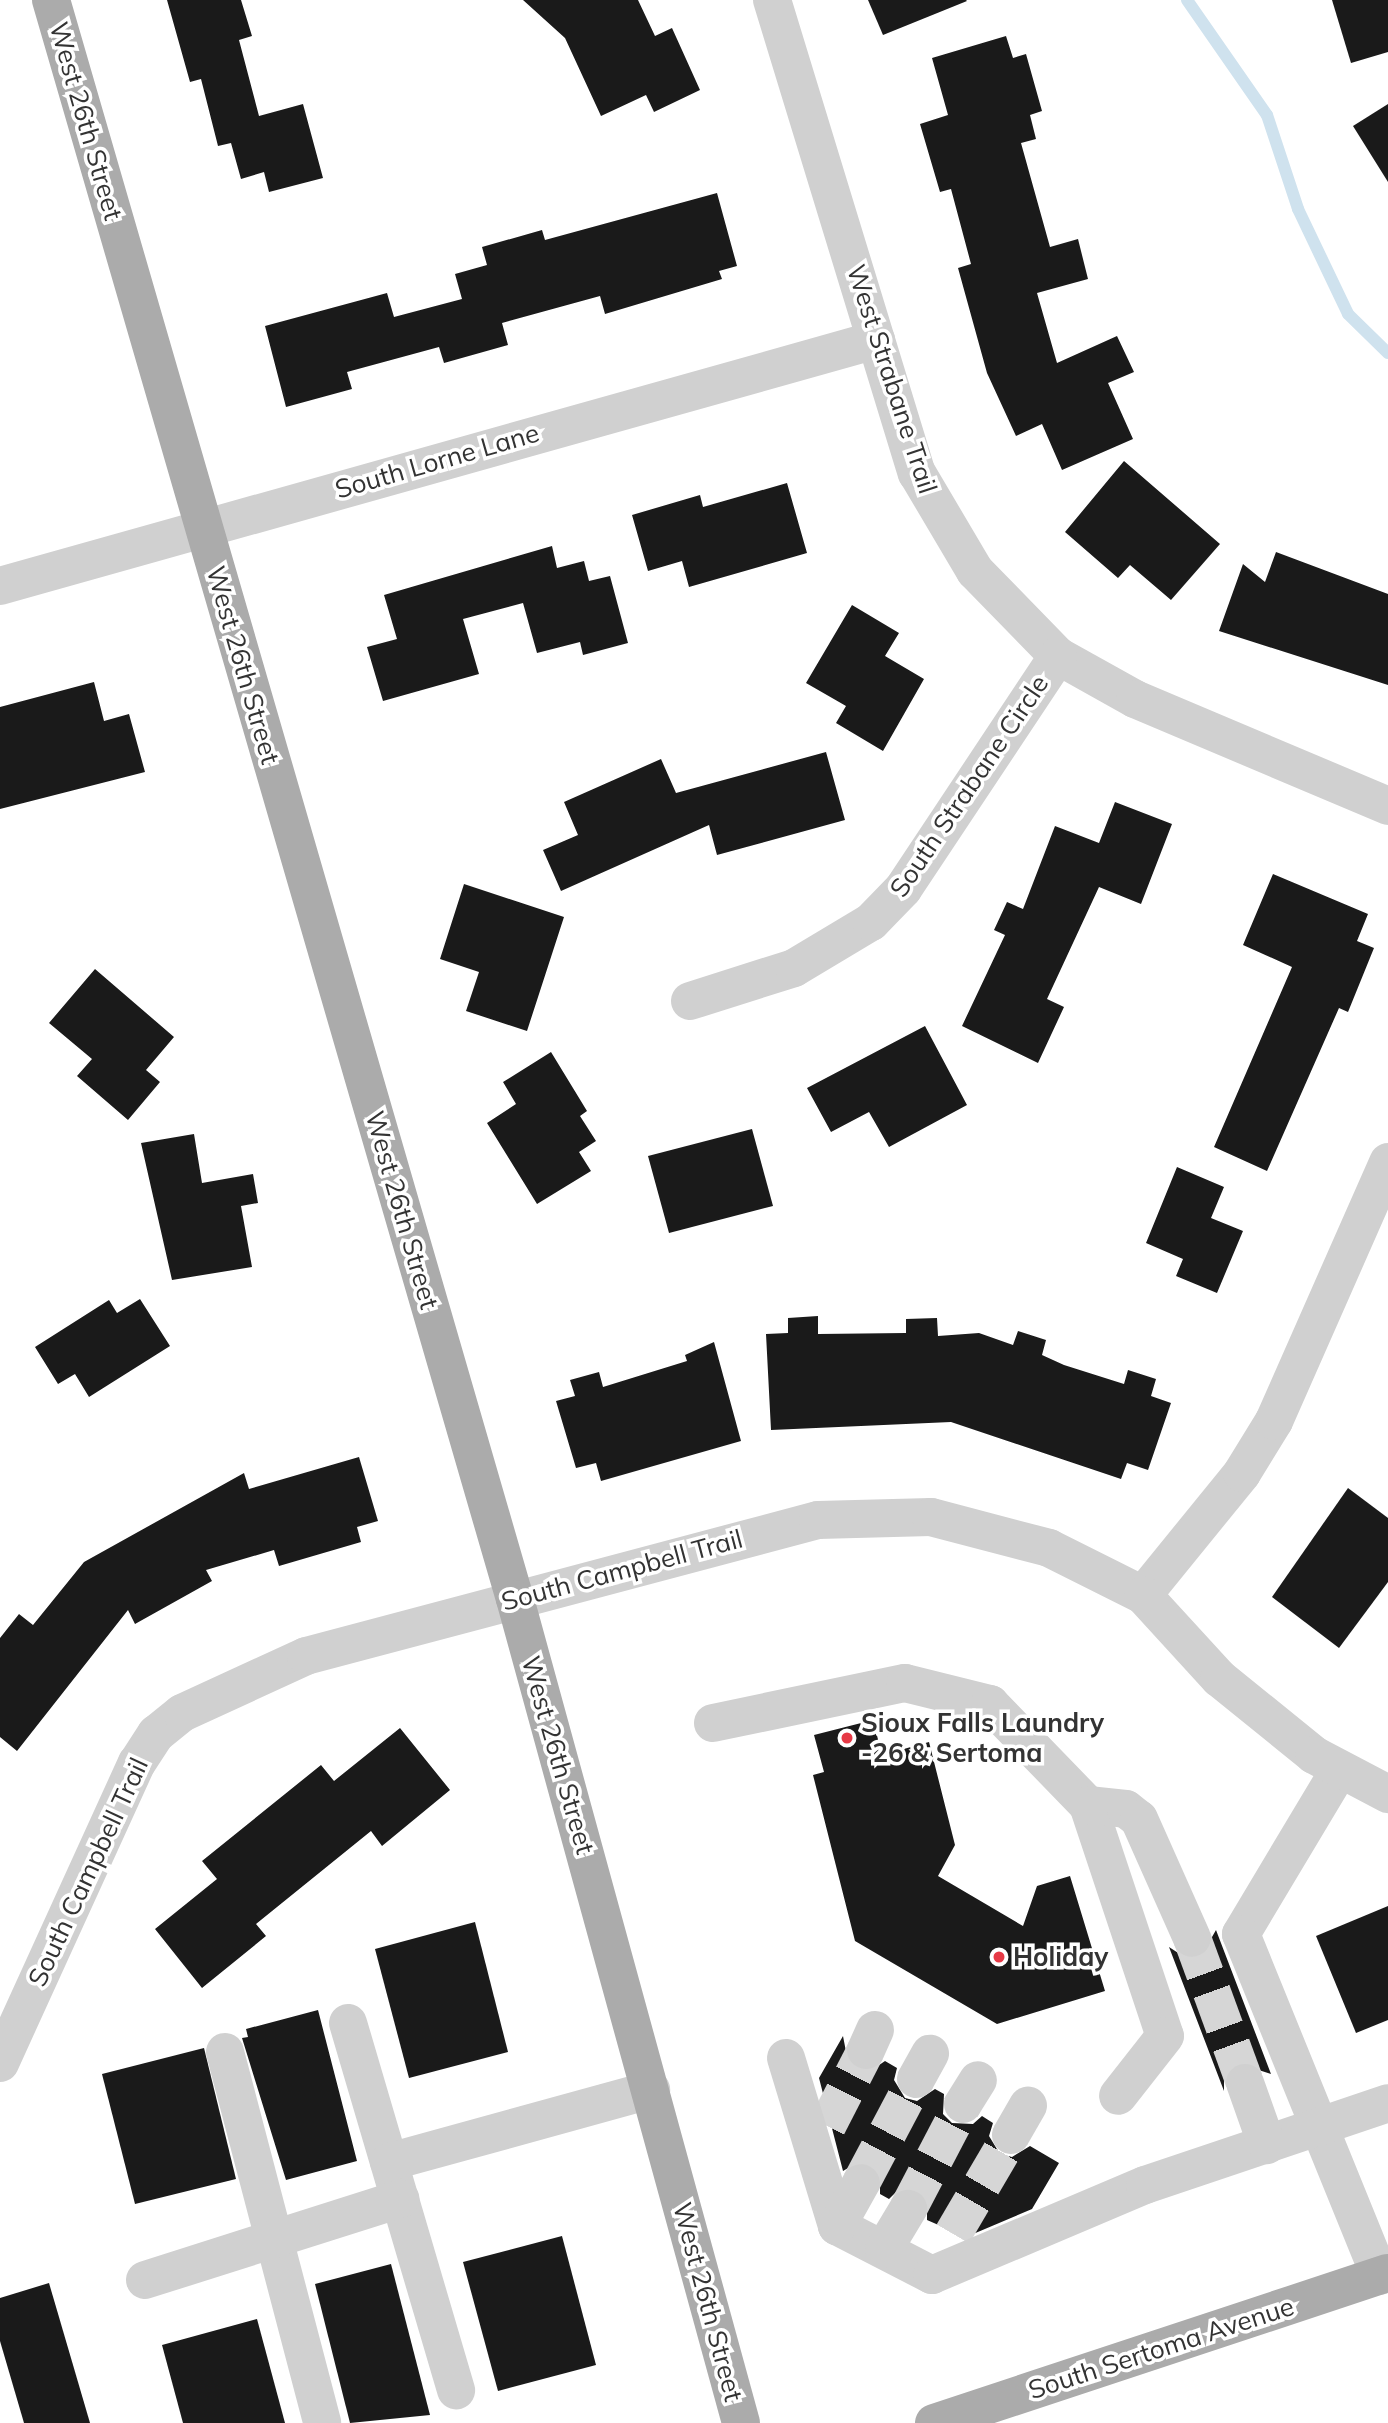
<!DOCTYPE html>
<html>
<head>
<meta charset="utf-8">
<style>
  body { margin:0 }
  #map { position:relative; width:1388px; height:2423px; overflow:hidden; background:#fff; font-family:Mulish,sans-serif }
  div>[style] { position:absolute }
  .stream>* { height:12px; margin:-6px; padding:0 6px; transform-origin:6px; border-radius:6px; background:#cfe2ee }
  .building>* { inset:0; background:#1a1a1a }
  .minor-tunnel>* { height:38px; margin-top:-19px; transform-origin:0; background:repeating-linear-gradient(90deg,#d6d6d6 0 38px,transparent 0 57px) }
  .minor>* { height:38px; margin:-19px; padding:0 19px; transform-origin:19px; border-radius:19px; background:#d0d0d0 }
  .major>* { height:38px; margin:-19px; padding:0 19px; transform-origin:19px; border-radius:19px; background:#ababab }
  .dots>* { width:19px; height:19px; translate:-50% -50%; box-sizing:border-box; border:4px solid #fff; border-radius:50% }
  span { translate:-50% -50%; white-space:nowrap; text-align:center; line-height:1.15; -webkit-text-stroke:7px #fff; paint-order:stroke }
  .street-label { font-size:26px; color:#333 }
  .poi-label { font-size:26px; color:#333; font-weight:700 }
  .left { translate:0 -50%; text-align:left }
</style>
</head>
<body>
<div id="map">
  <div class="stream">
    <div style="left:1187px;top:0;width:140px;rotate:55.2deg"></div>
    <div style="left:1267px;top:115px;width:99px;rotate:71.7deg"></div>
    <div style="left:1298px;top:209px;width:116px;rotate:64.5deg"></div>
    <div style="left:1348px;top:314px;width:56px;rotate:44.3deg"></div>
  </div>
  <div class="building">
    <div style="clip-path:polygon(167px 0,241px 0,252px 36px,239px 40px,259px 116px,303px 104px,323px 178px,269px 192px,264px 172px,241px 179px,231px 143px,218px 146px,201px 79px,190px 82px)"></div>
    <div style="clip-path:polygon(523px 0,638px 0,655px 36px,672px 28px,700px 90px,654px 112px,646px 95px,601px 116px,565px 38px)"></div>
    <div style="clip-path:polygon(868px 0,966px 0,967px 1px,883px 35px)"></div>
    <div style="clip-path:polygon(1332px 0,1388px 0,1388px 52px,1351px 63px)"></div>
    <div style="clip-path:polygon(1006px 36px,1013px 58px,1026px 54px,1042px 111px,1030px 115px,1036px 139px,1021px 143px,1050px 247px,1078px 239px,1088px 279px,1037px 293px,1057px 363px,1117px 336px,1134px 372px,1108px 383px,1133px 439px,1062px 470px,1042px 424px,1016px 436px,987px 373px,958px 268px,971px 264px,951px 189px,940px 192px,920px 124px,948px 115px,932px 58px)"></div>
    <div style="clip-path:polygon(1388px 104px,1388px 182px,1353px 126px)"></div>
    <div style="clip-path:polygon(717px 193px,737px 266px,719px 271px,722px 279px,605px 314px,600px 296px,502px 323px,508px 345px,444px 363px,439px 347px,347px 372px,352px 389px,286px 407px,265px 326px,387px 293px,394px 317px,462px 299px,455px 274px,487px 265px,482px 247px,542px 230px,545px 240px)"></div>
    <div style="clip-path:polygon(1124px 461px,1220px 544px,1171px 600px,1130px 565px,1118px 578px,1065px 532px)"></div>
    <div style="clip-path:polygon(787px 483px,807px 553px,689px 587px,682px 561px,648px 571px,632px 515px,700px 495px,703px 507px)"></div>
    <div style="clip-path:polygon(552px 546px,557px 568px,584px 561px,589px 581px,610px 576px,628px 643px,583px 655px,580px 642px,537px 653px,523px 603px,463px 619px,479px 674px,383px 701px,367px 647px,397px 639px,384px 595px)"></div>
    <div style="clip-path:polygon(1276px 552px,1388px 594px,1388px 685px,1219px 631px,1243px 564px,1265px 582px)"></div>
    <div style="clip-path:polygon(852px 605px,899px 633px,885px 656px,924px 679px,883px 751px,836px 723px,846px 706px,806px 683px)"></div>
    <div style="clip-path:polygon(94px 682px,104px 721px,129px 714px,145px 772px,0 809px,0 707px)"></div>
    <div style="clip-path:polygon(826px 752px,845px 820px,717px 855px,709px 825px,561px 891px,543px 850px,578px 835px,564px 802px,661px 759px,676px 793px)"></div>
    <div style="clip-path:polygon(1115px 802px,1172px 824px,1141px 904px,1099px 887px,1047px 999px,1064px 1007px,1038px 1063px,962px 1026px,1005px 935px,994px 930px,1007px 902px,1023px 909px,1055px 826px,1099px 843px)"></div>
    <div style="clip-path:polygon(1273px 874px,1368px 914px,1357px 941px,1374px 948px,1348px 1012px,1339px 1008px,1267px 1171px,1214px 1147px,1292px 967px,1243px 945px)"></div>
    <div style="clip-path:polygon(464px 884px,564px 917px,527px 1031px,466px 1011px,479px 972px,440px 959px)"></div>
    <div style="clip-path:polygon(95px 969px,174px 1037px,146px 1070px,160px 1082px,128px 1120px,77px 1076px,92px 1059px,49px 1023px)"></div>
    <div style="clip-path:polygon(925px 1026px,967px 1105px,889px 1147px,869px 1112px,831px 1132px,807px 1088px)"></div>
    <div style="clip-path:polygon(551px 1052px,587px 1111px,580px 1116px,596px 1141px,579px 1152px,591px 1171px,537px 1204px,487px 1123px,516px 1104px,503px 1082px)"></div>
    <div style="clip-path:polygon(752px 1129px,773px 1206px,669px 1233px,648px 1156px)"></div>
    <div style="clip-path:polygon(194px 1134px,202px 1183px,253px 1174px,258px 1203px,241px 1206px,252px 1267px,172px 1280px,141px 1143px)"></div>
    <div style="clip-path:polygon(1177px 1167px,1224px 1187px,1211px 1218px,1243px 1231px,1217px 1293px,1176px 1276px,1183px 1259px,1146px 1243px)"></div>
    <div style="clip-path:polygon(140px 1299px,170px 1346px,89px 1397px,75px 1374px,58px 1384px,35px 1347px,109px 1300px,117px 1313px)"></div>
    <div style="clip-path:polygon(818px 1316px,818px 1334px,906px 1333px,906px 1319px,937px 1318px,938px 1336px,979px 1333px,1013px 1345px,1018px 1331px,1046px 1340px,1042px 1355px,1064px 1365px,1124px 1384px,1128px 1370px,1156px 1379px,1151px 1396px,1171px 1403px,1148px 1470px,1127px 1463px,1121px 1479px,951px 1422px,771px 1430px,766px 1334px,788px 1333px,788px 1318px)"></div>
    <div style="clip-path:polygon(714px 1342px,741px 1441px,601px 1481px,596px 1463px,576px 1468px,556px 1401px,575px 1396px,570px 1380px,599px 1372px,603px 1387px,687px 1361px,685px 1355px)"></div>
    <div style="clip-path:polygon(359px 1457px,378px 1521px,357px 1527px,361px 1542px,279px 1566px,274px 1550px,206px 1570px,212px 1581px,135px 1624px,128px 1610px,17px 1751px,0 1737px,0 1638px,19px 1614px,33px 1625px,84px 1562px,244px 1473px,249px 1489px)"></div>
    <div style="clip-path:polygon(1348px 1488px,1388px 1518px,1388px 1582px,1339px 1648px,1272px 1597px)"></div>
    <div style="clip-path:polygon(873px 1720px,882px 1755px,929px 1742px,955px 1845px,938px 1876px,1023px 1926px,1037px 1886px,1070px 1876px,1105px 1991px,997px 2024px,855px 1941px,813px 1775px,824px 1772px,814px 1735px)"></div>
    <div style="clip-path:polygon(400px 1728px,450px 1790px,382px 1846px,371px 1831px,256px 1924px,266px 1936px,202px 1988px,155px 1929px,217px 1879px,202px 1861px,321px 1765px,334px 1781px)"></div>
    <div style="clip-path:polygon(1388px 1906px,1388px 2020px,1356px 2033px,1316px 1936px)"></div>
    <div style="clip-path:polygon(475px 1922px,508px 2052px,409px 2078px,375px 1949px)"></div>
    <div style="clip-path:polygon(1216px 1930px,1271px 2074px,1237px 2063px,1224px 2078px,1224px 2091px,1169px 1947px,1189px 1960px,1200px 1958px)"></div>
    <div style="clip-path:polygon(318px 2010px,357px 2161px,286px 2180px,242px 2038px,248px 2037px,246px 2029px)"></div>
    <div style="clip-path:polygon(843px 2036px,848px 2062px,856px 2070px,869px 2072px,885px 2061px,897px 2068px,894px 2080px,905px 2098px,917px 2101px,935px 2089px,944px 2094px,943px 2114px,952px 2123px,973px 2124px,982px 2116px,993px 2123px,989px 2136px,1000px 2154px,1012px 2157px,1030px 2146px,1059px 2163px,1032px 2209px,966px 2237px,927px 2220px,927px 2199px,919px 2190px,898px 2190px,889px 2199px,880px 2194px,880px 2172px,871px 2164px,860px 2161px,843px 2171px,819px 2078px)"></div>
    <div style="clip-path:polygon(204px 2048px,236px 2179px,135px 2204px,102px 2074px)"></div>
    <div style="clip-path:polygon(562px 2236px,596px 2365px,498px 2391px,463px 2262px)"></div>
    <div style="clip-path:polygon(391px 2264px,430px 2415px,350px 2423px,315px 2284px)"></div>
    <div style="clip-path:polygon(49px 2283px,90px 2423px,24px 2423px,0 2341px,0 2298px)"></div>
    <div style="clip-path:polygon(257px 2319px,285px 2423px,183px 2423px,162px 2345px)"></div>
  </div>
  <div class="minor-tunnel">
    <div style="left:1192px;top:1938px;width:154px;rotate:69.9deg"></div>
    <div style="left:827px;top:2126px;width:85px;rotate:-62.8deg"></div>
    <div style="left:861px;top:2183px;width:118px;rotate:-62.1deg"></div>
    <div style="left:908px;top:2209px;width:119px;rotate:-62.4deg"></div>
    <div style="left:953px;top:2234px;width:115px;rotate:-59.6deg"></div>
  </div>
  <div class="minor">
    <div style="left:772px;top:0;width:495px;rotate:73deg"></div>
    <div style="left:917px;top:473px;width:114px;rotate:59.4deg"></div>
    <div style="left:975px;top:571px;width:119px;rotate:45.7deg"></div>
    <div style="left:1058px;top:656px;width:88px;rotate:29.2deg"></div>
    <div style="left:1135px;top:699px;width:275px;rotate:22.9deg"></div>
    <div style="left:0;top:586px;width:910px;rotate:-15.69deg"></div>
    <div style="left:690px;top:1001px;width:109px;rotate:-17.6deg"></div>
    <div style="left:794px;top:968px;width:90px;rotate:-30.9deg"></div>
    <div style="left:871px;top:922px;width:46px;rotate:-45.9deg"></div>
    <div style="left:903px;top:889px;width:280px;rotate:-56.4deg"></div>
    <div style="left:1143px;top:1595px;width:157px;rotate:-50.9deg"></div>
    <div style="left:1242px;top:1473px;width:61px;rotate:-58.4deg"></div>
    <div style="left:1274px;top:1421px;width:283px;rotate:-66.2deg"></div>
    <div style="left:713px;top:1723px;width:196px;rotate:-11.8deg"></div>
    <div style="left:905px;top:1683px;width:88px;rotate:13.9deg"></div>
    <div style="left:990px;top:1704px;width:141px;rotate:45.9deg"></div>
    <div style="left:1088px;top:1805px;width:243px;rotate:71.6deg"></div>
    <div style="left:1165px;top:2036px;width:76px;rotate:128.1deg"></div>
    <div style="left:1338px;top:1772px;width:189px;rotate:120.9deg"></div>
    <div style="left:1241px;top:1934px;width:369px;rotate:67.9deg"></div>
    <div style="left:1088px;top:1805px;width:38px;rotate:6deg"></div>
    <div style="left:1126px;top:1809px;width:16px;rotate:38deg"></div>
    <div style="left:1139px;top:1819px;width:130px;rotate:66deg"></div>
    <div style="left:348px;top:2023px;width:383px;rotate:73.6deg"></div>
    <div style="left:866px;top:2050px;width:22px;rotate:-66deg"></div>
    <div style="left:225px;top:2052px;width:383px;rotate:75.3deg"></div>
    <div style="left:786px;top:2058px;width:176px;rotate:73.1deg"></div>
    <div style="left:837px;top:2226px;width:107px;rotate:27.3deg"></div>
    <div style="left:932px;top:2275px;width:231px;rotate:-22.9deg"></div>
    <div style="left:1145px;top:2185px;width:256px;rotate:-18.6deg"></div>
    <div style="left:0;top:2063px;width:330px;rotate:-65.5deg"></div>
    <div style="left:137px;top:1763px;width:35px;rotate:-57deg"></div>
    <div style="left:156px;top:1734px;width:33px;rotate:-39deg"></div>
    <div style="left:182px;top:1713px;width:136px;rotate:-24.7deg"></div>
    <div style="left:306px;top:1656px;width:530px;rotate:-14.88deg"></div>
    <div style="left:818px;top:1520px;width:113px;rotate:-1.5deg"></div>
    <div style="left:931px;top:1517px;width:122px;rotate:14.7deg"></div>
    <div style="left:1049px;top:1548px;width:105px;rotate:26.6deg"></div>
    <div style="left:1143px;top:1595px;width:113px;rotate:47.5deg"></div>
    <div style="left:1219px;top:1678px;width:122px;rotate:39deg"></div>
    <div style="left:1314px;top:1755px;width:84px;rotate:27.8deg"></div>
    <div style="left:916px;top:2079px;width:29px;rotate:-61deg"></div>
    <div style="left:1245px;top:2083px;width:66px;rotate:70.5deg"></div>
    <div style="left:963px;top:2104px;width:28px;rotate:-58deg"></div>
    <div style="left:1011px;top:2135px;width:34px;rotate:-60deg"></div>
    <div style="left:389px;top:2162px;width:272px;rotate:-15.4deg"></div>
    <div style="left:837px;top:2226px;width:49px;rotate:-60.8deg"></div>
    <div style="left:884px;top:2249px;width:47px;rotate:-59deg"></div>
    <div style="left:145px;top:2280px;width:268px;rotate:-17.6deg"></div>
  </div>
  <div class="major">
    <div style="left:51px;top:0;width:1665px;rotate:73.82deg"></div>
    <div style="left:515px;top:1599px;width:854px;rotate:74.66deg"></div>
    <div style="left:934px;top:2423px;width:478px;rotate:-18.3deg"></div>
  </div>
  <div class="dots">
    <div style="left:847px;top:1738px;background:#e63946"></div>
    <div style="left:999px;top:1957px;background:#e63946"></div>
  </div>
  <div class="street-label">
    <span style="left:86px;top:121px;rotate:74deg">West 26th Street</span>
    <span style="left:892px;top:379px;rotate:72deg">West Strabane Trail</span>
    <span style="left:437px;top:461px;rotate:-16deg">South Lorne Lane</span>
    <span style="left:243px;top:665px;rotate:74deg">West 26th Street</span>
    <span style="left:969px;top:786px;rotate:-56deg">South Strabane Circle</span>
    <span style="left:402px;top:1210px;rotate:74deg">West 26th Street</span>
    <span style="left:622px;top:1570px;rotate:-15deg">South Campbell Trail</span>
    <span style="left:558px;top:1755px;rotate:74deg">West 26th Street</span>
    <span style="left:88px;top:1872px;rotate:-65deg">South Campbell Trail</span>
    <span style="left:708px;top:2302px;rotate:75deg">West 26th Street</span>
    <span style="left:1161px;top:2348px;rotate:-18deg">South Sertoma Avenue</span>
  </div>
  <div class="poi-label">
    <span class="left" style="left:861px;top:1738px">Sioux Falls Laundry<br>-26 &amp; Sertoma</span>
    <span class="left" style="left:1013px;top:1957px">Holiday</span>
  </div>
</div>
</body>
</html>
